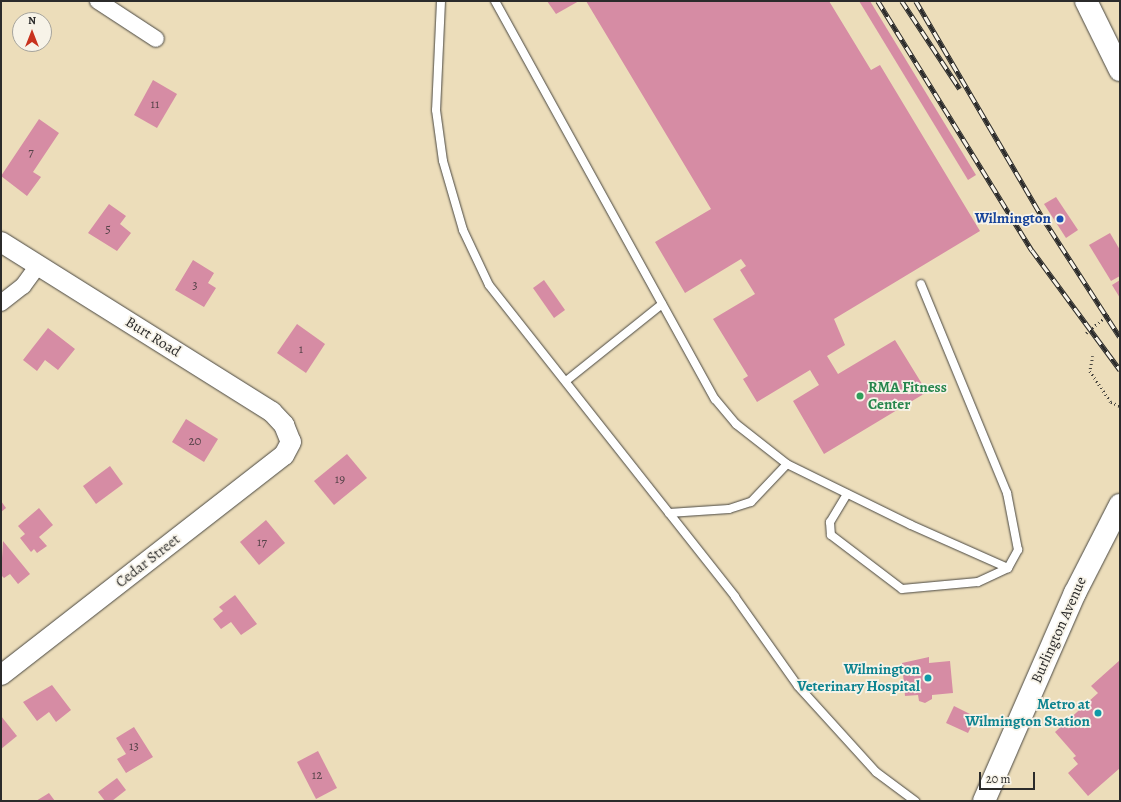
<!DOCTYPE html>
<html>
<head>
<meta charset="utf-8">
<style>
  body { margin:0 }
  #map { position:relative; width:1121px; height:802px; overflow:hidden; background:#ecddba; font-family:Alegreya,serif }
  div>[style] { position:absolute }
  .building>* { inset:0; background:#d68ca4 }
  .path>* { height:2.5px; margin-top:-1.25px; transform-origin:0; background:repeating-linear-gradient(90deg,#484640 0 1px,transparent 0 4px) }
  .roads { filter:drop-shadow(0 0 1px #484640) drop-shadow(0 0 1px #484640) }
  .service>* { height:8px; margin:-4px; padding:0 4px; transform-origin:4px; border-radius:4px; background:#fff }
  .minor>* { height:16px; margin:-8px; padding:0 8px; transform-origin:8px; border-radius:8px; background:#fff }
  .tertiary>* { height:20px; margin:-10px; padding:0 10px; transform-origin:10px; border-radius:10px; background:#fff }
  .secondary>* { height:22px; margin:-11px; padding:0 11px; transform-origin:11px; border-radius:11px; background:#fff }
  .rail>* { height:4.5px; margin-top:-2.25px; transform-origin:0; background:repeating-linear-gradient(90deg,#f7f3e8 0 9px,#2b2b2b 0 18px); box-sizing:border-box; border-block:1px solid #2b2b2b }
  .dots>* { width:11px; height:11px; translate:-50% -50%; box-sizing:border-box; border:2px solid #f7f3e8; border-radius:50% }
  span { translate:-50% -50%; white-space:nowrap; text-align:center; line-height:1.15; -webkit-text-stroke:3.5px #f7f3e8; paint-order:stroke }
  .number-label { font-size:13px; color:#564349 }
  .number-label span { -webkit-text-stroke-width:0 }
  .transit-label { font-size:15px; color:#164399; font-weight:700 }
  .right { translate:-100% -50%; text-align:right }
  .street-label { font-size:15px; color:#2b2b2b }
  .leisure-label { font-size:15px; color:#27864d; font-weight:700 }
  .left { translate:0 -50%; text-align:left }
  .culture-label { font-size:15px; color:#0d838f; font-weight:700 }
  .frame { position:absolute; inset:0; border:2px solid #2b2b2b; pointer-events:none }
  .north { position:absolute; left:12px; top:12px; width:40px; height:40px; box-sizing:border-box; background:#f7f3e8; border:1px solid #a5a39c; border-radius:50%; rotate:0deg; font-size:11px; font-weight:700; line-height:16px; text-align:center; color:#2b2b2b }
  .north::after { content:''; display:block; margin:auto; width:14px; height:18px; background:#c8321e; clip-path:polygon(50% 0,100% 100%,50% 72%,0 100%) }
  .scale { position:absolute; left:979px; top:772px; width:56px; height:18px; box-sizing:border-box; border:2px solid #2b2b2b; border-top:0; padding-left:5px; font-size:12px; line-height:14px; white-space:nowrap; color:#2b2b2b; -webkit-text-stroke:3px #f7f3e8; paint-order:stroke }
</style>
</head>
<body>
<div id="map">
  <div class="building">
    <div style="clip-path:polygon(547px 1px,579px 1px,556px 14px)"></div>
    <div style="clip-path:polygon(586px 1px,829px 1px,871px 70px,880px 65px,980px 231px,834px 319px,845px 345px,827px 356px,838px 374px,895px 340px,927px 392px,824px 454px,793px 401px,819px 385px,810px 370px,757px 402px,743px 379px,748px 376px,713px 319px,755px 294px,740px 270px,746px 266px,741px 259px,685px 293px,655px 242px,711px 209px)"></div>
    <div style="clip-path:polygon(859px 1px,870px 1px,976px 175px,968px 180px)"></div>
    <div style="clip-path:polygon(153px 80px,177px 94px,157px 128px,134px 115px)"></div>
    <div style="clip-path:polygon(39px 119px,59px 133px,33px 172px,41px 177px,27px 196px,1px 176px)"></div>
    <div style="clip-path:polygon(1056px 197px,1078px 230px,1066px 238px,1044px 204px)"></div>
    <div style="clip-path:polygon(109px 204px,126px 216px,120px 224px,131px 233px,117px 251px,88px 233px)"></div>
    <div style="clip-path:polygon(1110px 233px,1120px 250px,1120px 276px,1111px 281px,1089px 245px)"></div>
    <div style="clip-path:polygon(193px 260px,214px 273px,208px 283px,216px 288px,204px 307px,175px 290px)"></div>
    <div style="clip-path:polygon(544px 280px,565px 310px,554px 318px,533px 288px)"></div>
    <div style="clip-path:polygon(1120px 280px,1120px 298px,1112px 285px)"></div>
    <div style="clip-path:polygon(297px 324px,325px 344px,306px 373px,277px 353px)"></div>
    <div style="clip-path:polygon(48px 328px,75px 349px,58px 370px,45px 360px,37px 371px,23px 360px)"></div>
    <div style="clip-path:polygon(186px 419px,218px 439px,204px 462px,172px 442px)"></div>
    <div style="clip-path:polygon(347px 454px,367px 478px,334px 505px,314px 481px)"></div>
    <div style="clip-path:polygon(110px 466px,123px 484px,96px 504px,83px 486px)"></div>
    <div style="clip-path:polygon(1px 501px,6px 508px,1px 512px)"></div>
    <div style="clip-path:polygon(39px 508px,53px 525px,39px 537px,47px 546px,37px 553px,34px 549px,31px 552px,20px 538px,25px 534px,18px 526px)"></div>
    <div style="clip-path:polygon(266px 520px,285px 543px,259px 565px,240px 542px)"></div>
    <div style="clip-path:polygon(3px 541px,30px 574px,18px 584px,10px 574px,4px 578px,1px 575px)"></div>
    <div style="clip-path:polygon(235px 595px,257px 624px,241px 635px,231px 622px,221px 629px,213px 619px,223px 611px,219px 607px)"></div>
    <div style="clip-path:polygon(929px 657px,929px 663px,950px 661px,953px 693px,932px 695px,932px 699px,925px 703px,919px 701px,918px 695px,905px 696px,902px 663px)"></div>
    <div style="clip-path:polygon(1120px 660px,1120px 768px,1088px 796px,1068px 773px,1078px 764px,1073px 758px,1076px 756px,1055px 732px,1098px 693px,1091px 686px)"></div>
    <div style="clip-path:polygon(52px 685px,71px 710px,56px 722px,49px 712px,37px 721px,23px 702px)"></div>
    <div style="clip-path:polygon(954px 706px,976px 717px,968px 733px,946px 723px)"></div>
    <div style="clip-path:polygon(1px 716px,17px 736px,1px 749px)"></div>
    <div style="clip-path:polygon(134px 727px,153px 757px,126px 773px,117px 759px,126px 754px,116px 738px)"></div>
    <div style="clip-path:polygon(318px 751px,337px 788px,316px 799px,297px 762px)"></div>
    <div style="clip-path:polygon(117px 778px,126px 790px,112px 801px,105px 801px,98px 792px)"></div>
    <div style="clip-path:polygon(49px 793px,55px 801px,36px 801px)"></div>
  </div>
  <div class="path">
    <div style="left:1086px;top:333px;width:30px;rotate:-40deg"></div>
    <div style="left:1093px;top:356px;width:15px;rotate:101deg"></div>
    <div style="left:1090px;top:371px;width:37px;rotate:56deg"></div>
    <div style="left:1111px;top:402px;width:10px;rotate:24deg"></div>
  </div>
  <div class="roads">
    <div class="service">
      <div style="left:441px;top:1px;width:109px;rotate:92.6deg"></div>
      <div style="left:436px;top:110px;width:51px;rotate:82.2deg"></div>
      <div style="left:443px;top:161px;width:72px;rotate:73.8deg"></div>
      <div style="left:463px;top:230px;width:61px;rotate:64.7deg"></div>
      <div style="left:489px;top:285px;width:397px;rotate:51.7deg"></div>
      <div style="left:735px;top:597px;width:109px;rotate:54.7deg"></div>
      <div style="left:798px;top:686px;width:116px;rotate:47.8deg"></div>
      <div style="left:876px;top:772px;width:49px;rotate:36.6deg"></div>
      <div style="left:495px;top:1px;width:455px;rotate:61.1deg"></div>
      <div style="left:715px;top:399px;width:33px;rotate:50deg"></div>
      <div style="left:736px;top:424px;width:65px;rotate:38.1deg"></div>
      <div style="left:566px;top:381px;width:123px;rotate:-38.7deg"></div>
      <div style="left:847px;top:494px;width:33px;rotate:121deg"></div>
      <div style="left:830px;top:522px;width:13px;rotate:86deg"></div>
      <div style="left:831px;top:535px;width:89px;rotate:37.3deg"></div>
      <div style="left:902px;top:589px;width:76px;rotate:-5.3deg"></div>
      <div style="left:978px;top:582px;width:33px;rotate:-25deg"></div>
      <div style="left:1008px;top:568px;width:21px;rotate:-61deg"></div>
      <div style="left:1018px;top:550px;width:58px;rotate:-100.9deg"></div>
      <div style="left:1007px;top:493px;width:226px;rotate:-112.4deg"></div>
      <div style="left:669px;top:513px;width:60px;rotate:-3.8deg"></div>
      <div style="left:729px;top:509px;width:23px;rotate:-18deg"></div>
      <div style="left:751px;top:502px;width:52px;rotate:-46.5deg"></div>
      <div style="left:787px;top:464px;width:138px;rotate:26.2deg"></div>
      <div style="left:911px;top:525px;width:106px;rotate:23.9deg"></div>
    </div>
    <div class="minor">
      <div style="left:98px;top:1px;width:69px;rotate:33.2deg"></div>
      <div style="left:1px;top:303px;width:28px;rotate:-38deg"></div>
      <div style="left:23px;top:286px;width:26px;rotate:-54deg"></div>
    </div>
    <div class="tertiary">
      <div style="left:1px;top:242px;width:320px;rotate:32.1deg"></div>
      <div style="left:272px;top:412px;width:18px;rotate:47deg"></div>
      <div style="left:284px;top:425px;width:18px;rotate:68deg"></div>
      <div style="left:291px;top:442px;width:15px;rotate:118deg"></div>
      <div style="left:284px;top:455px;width:358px;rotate:142.1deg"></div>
    </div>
    <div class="secondary">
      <div style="left:1086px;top:1px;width:77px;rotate:63.8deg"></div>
      <div style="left:984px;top:801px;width:227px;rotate:-66.4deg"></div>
      <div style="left:1075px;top:593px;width:99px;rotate:-62.9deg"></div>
    </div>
  </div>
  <div class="rail">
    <div style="left:878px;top:1px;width:293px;rotate:58.3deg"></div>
    <div style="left:1032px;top:250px;width:149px;rotate:53.7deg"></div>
    <div style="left:902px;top:1px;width:105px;rotate:56.6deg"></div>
    <div style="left:916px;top:1px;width:248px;rotate:59.7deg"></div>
    <div style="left:1041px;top:215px;width:145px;rotate:57.1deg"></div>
  </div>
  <div class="dots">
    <div style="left:1060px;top:219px;background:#1a4fb4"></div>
    <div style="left:860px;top:396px;background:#2e9e5b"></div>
    <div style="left:928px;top:678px;background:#0f9aa8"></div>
    <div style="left:1098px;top:713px;background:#0f9aa8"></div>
  </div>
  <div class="number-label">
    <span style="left:155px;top:104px">11</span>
    <span style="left:31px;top:152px">7</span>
    <span style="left:108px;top:229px">5</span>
    <span style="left:195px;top:285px">3</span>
    <span style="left:301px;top:349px">1</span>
    <span style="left:195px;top:441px">20</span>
    <span style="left:340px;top:479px">19</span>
    <span style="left:262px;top:542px">17</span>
    <span style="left:134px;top:746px">13</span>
    <span style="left:317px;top:775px">12</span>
  </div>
  <div class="transit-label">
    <span class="right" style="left:1051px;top:219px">Wilmington</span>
  </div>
  <div class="street-label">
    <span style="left:153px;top:337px;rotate:32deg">Burt Road</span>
    <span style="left:148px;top:561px;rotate:-38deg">Cedar Street</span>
    <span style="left:1059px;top:630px;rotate:-66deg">Burlington Avenue</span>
  </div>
  <div class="leisure-label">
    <span class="left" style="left:868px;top:396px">RMA Fitness<br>Center</span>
  </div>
  <div class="culture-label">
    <span class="right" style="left:920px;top:678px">Wilmington<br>Veterinary Hospital</span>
    <span class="right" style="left:1090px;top:713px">Metro at<br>Wilmington Station</span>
  </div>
  <div class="frame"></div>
  <div class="north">N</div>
  <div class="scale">20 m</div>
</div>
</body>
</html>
